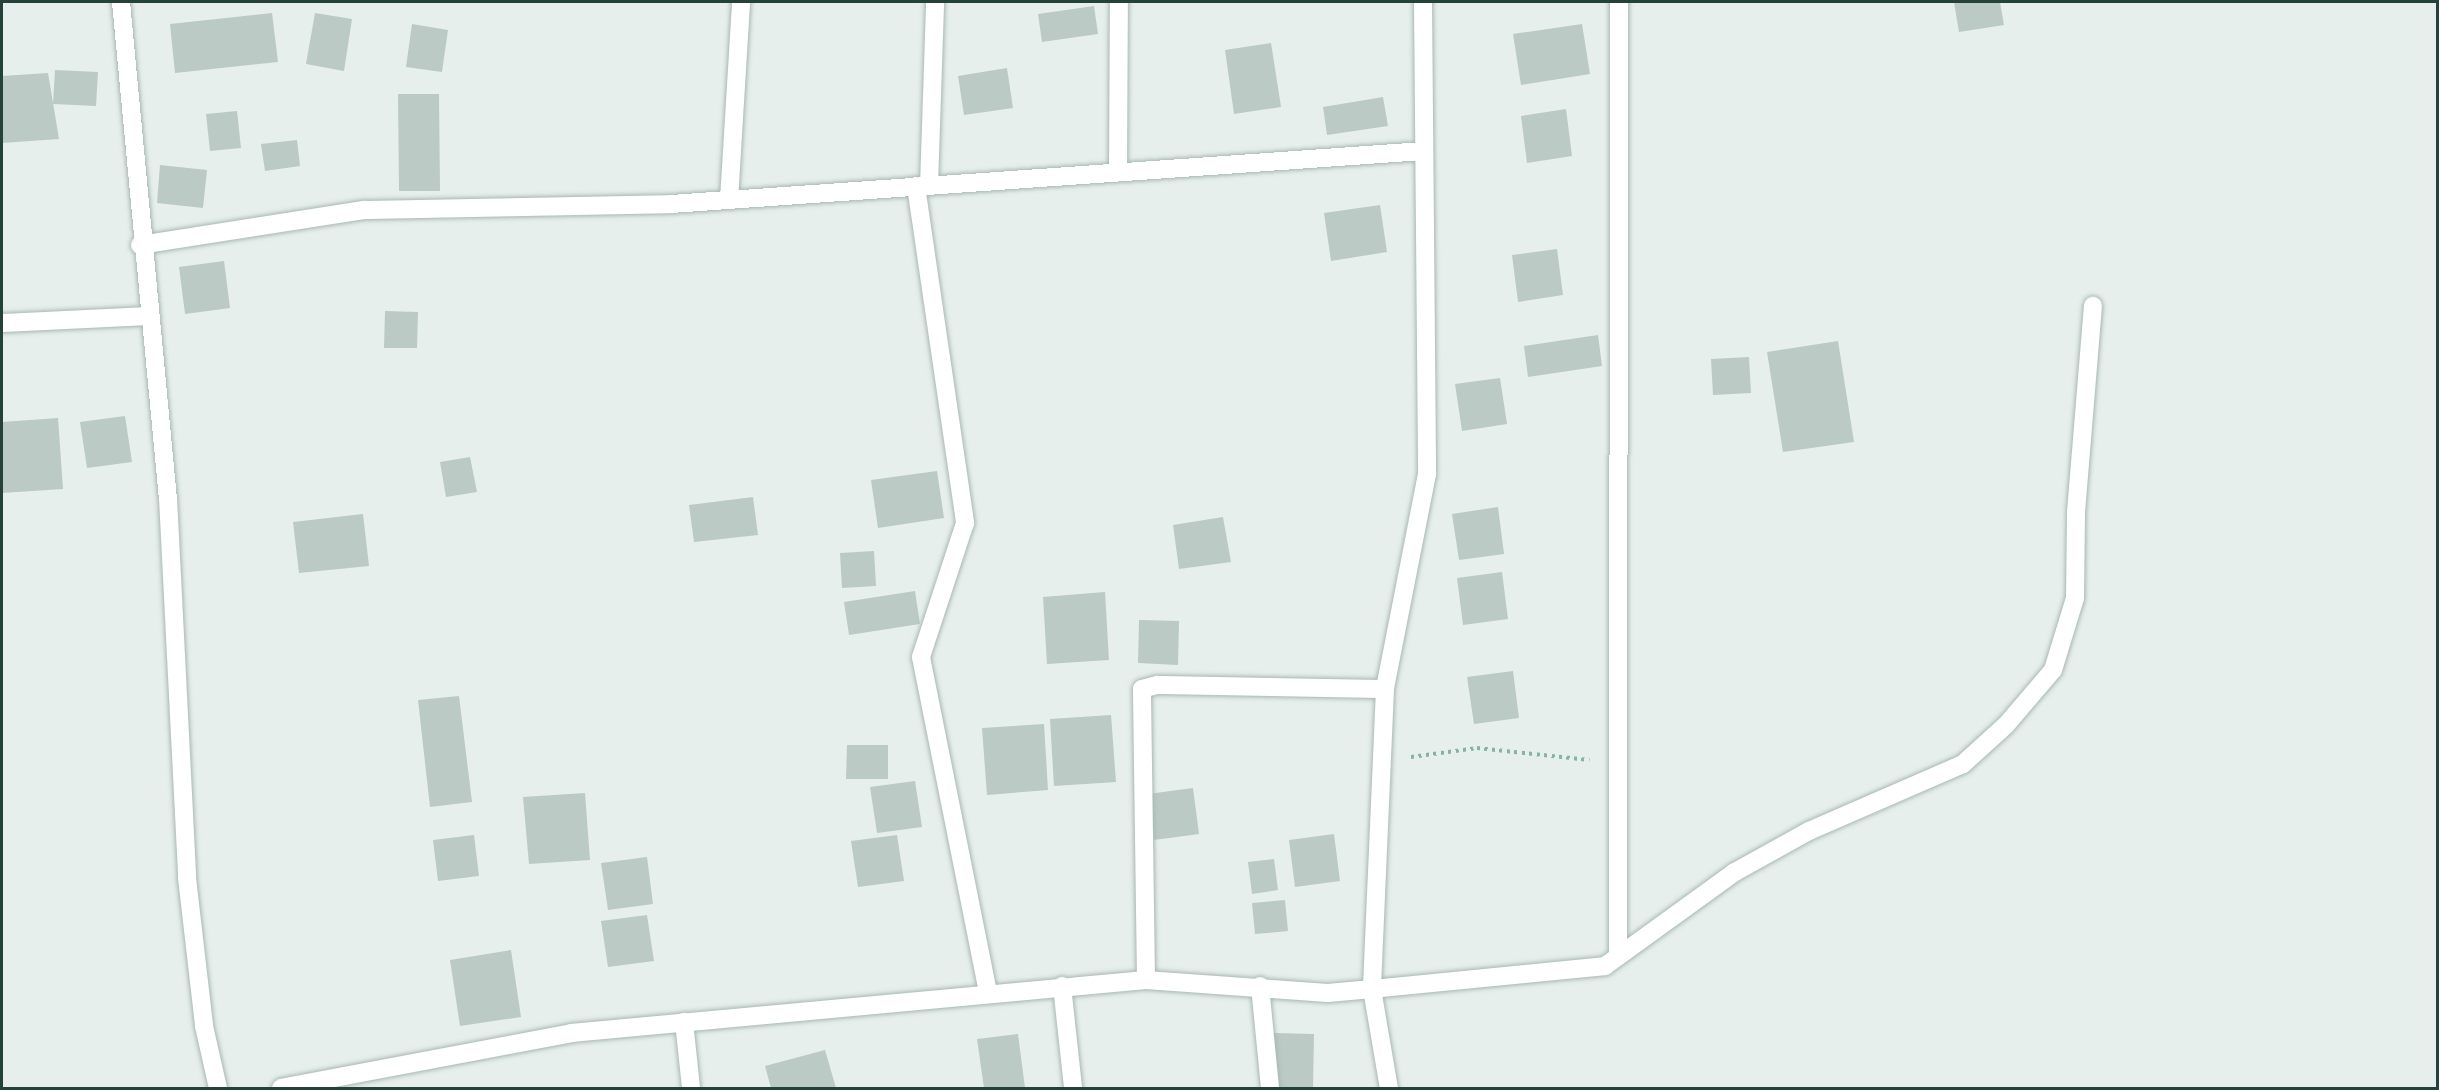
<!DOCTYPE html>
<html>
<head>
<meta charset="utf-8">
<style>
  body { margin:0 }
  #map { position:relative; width:2439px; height:1090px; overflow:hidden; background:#e6efeb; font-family:"DejaVu Sans",sans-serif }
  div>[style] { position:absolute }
  .building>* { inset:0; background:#bbcac4 }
  .path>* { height:4px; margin-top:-2px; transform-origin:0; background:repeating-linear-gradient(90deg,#86b3a5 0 3px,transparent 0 7.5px) }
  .roads { filter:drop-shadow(0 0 2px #a8b8b2) drop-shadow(0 0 2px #a8b8b2) }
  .service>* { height:18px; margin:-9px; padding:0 9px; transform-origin:9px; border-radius:9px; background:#fff }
  .minor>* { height:18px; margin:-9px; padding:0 9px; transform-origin:9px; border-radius:9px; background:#fff }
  span { translate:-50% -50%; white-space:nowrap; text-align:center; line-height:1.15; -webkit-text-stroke:4.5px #f7fbf9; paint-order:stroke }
  .frame { position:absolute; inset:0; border:3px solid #24423a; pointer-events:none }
</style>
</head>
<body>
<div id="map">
  <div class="building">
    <div style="clip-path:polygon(1954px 2px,2000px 2px,2004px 25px,1959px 32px)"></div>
    <div style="clip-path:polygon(1094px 6px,1098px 34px,1042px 42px,1038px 14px)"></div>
    <div style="clip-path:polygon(272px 13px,278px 62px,175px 73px,170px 24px)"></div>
    <div style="clip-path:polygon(315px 13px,352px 19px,344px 71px,306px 64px)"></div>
    <div style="clip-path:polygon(412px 24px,448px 30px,442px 72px,406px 67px)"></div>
    <div style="clip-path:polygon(1582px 24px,1590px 74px,1521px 85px,1513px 34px)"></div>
    <div style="clip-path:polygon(1271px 43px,1281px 107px,1234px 114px,1225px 50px)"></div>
    <div style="clip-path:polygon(1007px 68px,1013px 108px,964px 115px,958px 76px)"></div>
    <div style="clip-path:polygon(55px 70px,98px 72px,96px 106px,53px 104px)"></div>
    <div style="clip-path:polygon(48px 73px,59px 139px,2px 143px,2px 76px)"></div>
    <div style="clip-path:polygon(398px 94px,439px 94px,440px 191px,399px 191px)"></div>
    <div style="clip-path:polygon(1383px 97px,1388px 126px,1327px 135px,1323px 107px)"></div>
    <div style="clip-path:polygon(1566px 109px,1572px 156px,1527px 163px,1521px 116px)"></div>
    <div style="clip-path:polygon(237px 111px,241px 148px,210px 151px,206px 114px)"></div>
    <div style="clip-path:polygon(297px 140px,300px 166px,265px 171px,261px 144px)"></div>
    <div style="clip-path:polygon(160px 165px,207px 170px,203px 208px,157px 203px)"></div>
    <div style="clip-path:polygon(1380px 205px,1387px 252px,1331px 261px,1324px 213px)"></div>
    <div style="clip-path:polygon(1557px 249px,1563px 295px,1518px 302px,1512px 255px)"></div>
    <div style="clip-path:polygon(224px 261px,230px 308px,185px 314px,179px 267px)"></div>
    <div style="clip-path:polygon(385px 311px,418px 312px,417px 348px,384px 348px)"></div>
    <div style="clip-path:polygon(1598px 335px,1602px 366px,1528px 377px,1524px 346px)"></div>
    <div style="clip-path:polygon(1838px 341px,1854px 442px,1783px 452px,1767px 352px)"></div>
    <div style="clip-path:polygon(1749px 357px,1751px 393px,1713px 395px,1711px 359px)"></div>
    <div style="clip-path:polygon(1500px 378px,1507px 424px,1462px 431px,1455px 384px)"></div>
    <div style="clip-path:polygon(125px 416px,132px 462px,87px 468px,80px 422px)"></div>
    <div style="clip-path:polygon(58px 418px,63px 489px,2px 493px,2px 422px)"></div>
    <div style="clip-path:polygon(470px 457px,477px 492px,446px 497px,440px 462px)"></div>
    <div style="clip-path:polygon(937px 471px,944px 518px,878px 528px,871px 480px)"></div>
    <div style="clip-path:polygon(753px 497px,758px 535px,694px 542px,689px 505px)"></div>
    <div style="clip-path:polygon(1498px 507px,1504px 554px,1459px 560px,1452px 514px)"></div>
    <div style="clip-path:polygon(363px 514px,369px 566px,299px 573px,293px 522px)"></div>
    <div style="clip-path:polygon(1223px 517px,1231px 562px,1179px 569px,1173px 525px)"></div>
    <div style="clip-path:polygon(874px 551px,876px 586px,842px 588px,840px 553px)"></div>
    <div style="clip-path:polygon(1502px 572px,1508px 619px,1463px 625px,1457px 578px)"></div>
    <div style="clip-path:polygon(915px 591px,920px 624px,849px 635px,844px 602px)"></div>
    <div style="clip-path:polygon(1105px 592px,1109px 660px,1047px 664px,1043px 597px)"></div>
    <div style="clip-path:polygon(1139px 620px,1179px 621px,1178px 665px,1138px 663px)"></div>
    <div style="clip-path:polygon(1513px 671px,1519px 718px,1474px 724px,1467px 677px)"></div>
    <div style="clip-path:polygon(459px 696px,472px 802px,430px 807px,418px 700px)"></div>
    <div style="clip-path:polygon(1111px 715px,1116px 782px,1054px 786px,1050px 719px)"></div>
    <div style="clip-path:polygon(1044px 724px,1048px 790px,987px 795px,982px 728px)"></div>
    <div style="clip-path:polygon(847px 745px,888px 745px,888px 779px,846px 779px)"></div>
    <div style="clip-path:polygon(915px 781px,922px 827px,877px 833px,870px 787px)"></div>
    <div style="clip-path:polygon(1193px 788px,1199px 834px,1154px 840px,1148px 794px)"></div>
    <div style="clip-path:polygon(585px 793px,590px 860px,529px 864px,523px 797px)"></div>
    <div style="clip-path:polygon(1334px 834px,1340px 881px,1295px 887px,1289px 840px)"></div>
    <div style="clip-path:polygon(474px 835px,479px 876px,438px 881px,433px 840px)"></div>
    <div style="clip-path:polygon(897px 835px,904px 881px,858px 887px,851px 841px)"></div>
    <div style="clip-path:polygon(647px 857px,653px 904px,608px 910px,601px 863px)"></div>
    <div style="clip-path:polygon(1274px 859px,1278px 890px,1252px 894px,1248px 862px)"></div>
    <div style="clip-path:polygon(1285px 900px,1288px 931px,1255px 934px,1252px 903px)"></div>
    <div style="clip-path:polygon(647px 915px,654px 961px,608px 967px,601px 921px)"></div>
    <div style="clip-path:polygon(511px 950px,521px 1017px,460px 1026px,450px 960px)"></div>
    <div style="clip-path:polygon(1274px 1033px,1314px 1034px,1313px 1088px,1272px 1088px)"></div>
    <div style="clip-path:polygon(1018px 1034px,1025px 1088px,984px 1088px,977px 1039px)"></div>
    <div style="clip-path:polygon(825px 1050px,836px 1088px,771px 1088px,765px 1066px)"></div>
  </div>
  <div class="path">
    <div style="left:1411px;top:757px;width:67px;rotate:-7.8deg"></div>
    <div style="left:1477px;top:748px;width:113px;rotate:6.1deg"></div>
  </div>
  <div class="roads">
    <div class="service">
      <div style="left:2px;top:323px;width:148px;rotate:-2.7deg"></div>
      <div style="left:1062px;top:986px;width:103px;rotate:83.8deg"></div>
      <div style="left:1260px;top:986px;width:102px;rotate:84.4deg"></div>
      <div style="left:684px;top:1022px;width:66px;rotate:83.9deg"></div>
    </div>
    <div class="minor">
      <div style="left:121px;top:2px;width:498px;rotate:84.6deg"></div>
      <div style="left:168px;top:498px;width:380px;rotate:87.1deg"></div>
      <div style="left:187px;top:878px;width:149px;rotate:83.4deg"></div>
      <div style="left:204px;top:1026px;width:64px;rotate:77.3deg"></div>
      <div style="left:1423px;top:2px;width:472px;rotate:89.5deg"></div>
      <div style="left:1427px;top:474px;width:219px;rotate:101.1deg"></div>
      <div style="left:1385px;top:689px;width:300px;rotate:92.5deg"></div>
      <div style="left:1372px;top:989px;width:234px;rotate:-5.6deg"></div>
      <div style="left:1605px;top:966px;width:160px;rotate:-35.9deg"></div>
      <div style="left:1735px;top:872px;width:85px;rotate:-29deg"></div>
      <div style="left:1809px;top:831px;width:168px;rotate:-23.5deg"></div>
      <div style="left:1963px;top:764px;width:58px;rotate:-42.2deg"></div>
      <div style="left:2006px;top:725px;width:72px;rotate:-49.5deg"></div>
      <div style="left:2053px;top:670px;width:75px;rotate:-73deg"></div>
      <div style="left:2075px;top:598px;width:86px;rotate:-89.3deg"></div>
      <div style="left:2076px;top:512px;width:207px;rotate:-85.3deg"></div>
      <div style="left:1118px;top:172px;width:170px;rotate:-89.7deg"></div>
      <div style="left:916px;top:186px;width:341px;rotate:81.7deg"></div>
      <div style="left:965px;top:523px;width:141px;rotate:108.2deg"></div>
      <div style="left:921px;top:657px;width:342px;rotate:78.7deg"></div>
      <div style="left:929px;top:186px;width:184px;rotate:-88.1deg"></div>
      <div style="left:729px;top:200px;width:198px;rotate:-86.5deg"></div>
      <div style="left:140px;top:245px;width:227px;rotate:-8.9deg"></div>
      <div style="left:364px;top:210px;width:307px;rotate:-1.1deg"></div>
      <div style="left:671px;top:204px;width:755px;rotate:-4.03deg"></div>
      <div style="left:1618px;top:956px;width:954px;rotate:-89.94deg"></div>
      <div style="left:1146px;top:980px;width:291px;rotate:-90.8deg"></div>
      <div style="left:1142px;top:689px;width:16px;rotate:-15deg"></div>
      <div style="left:1157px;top:685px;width:228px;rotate:1deg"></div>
      <div style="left:281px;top:1088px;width:295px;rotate:-10.7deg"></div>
      <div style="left:571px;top:1033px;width:577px;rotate:-5.27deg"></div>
      <div style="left:1146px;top:980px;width:182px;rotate:4.1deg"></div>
      <div style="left:1328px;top:993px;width:44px;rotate:-5.2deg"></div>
      <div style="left:1372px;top:989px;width:100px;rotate:80.3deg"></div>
    </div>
  </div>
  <div class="frame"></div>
</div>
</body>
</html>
